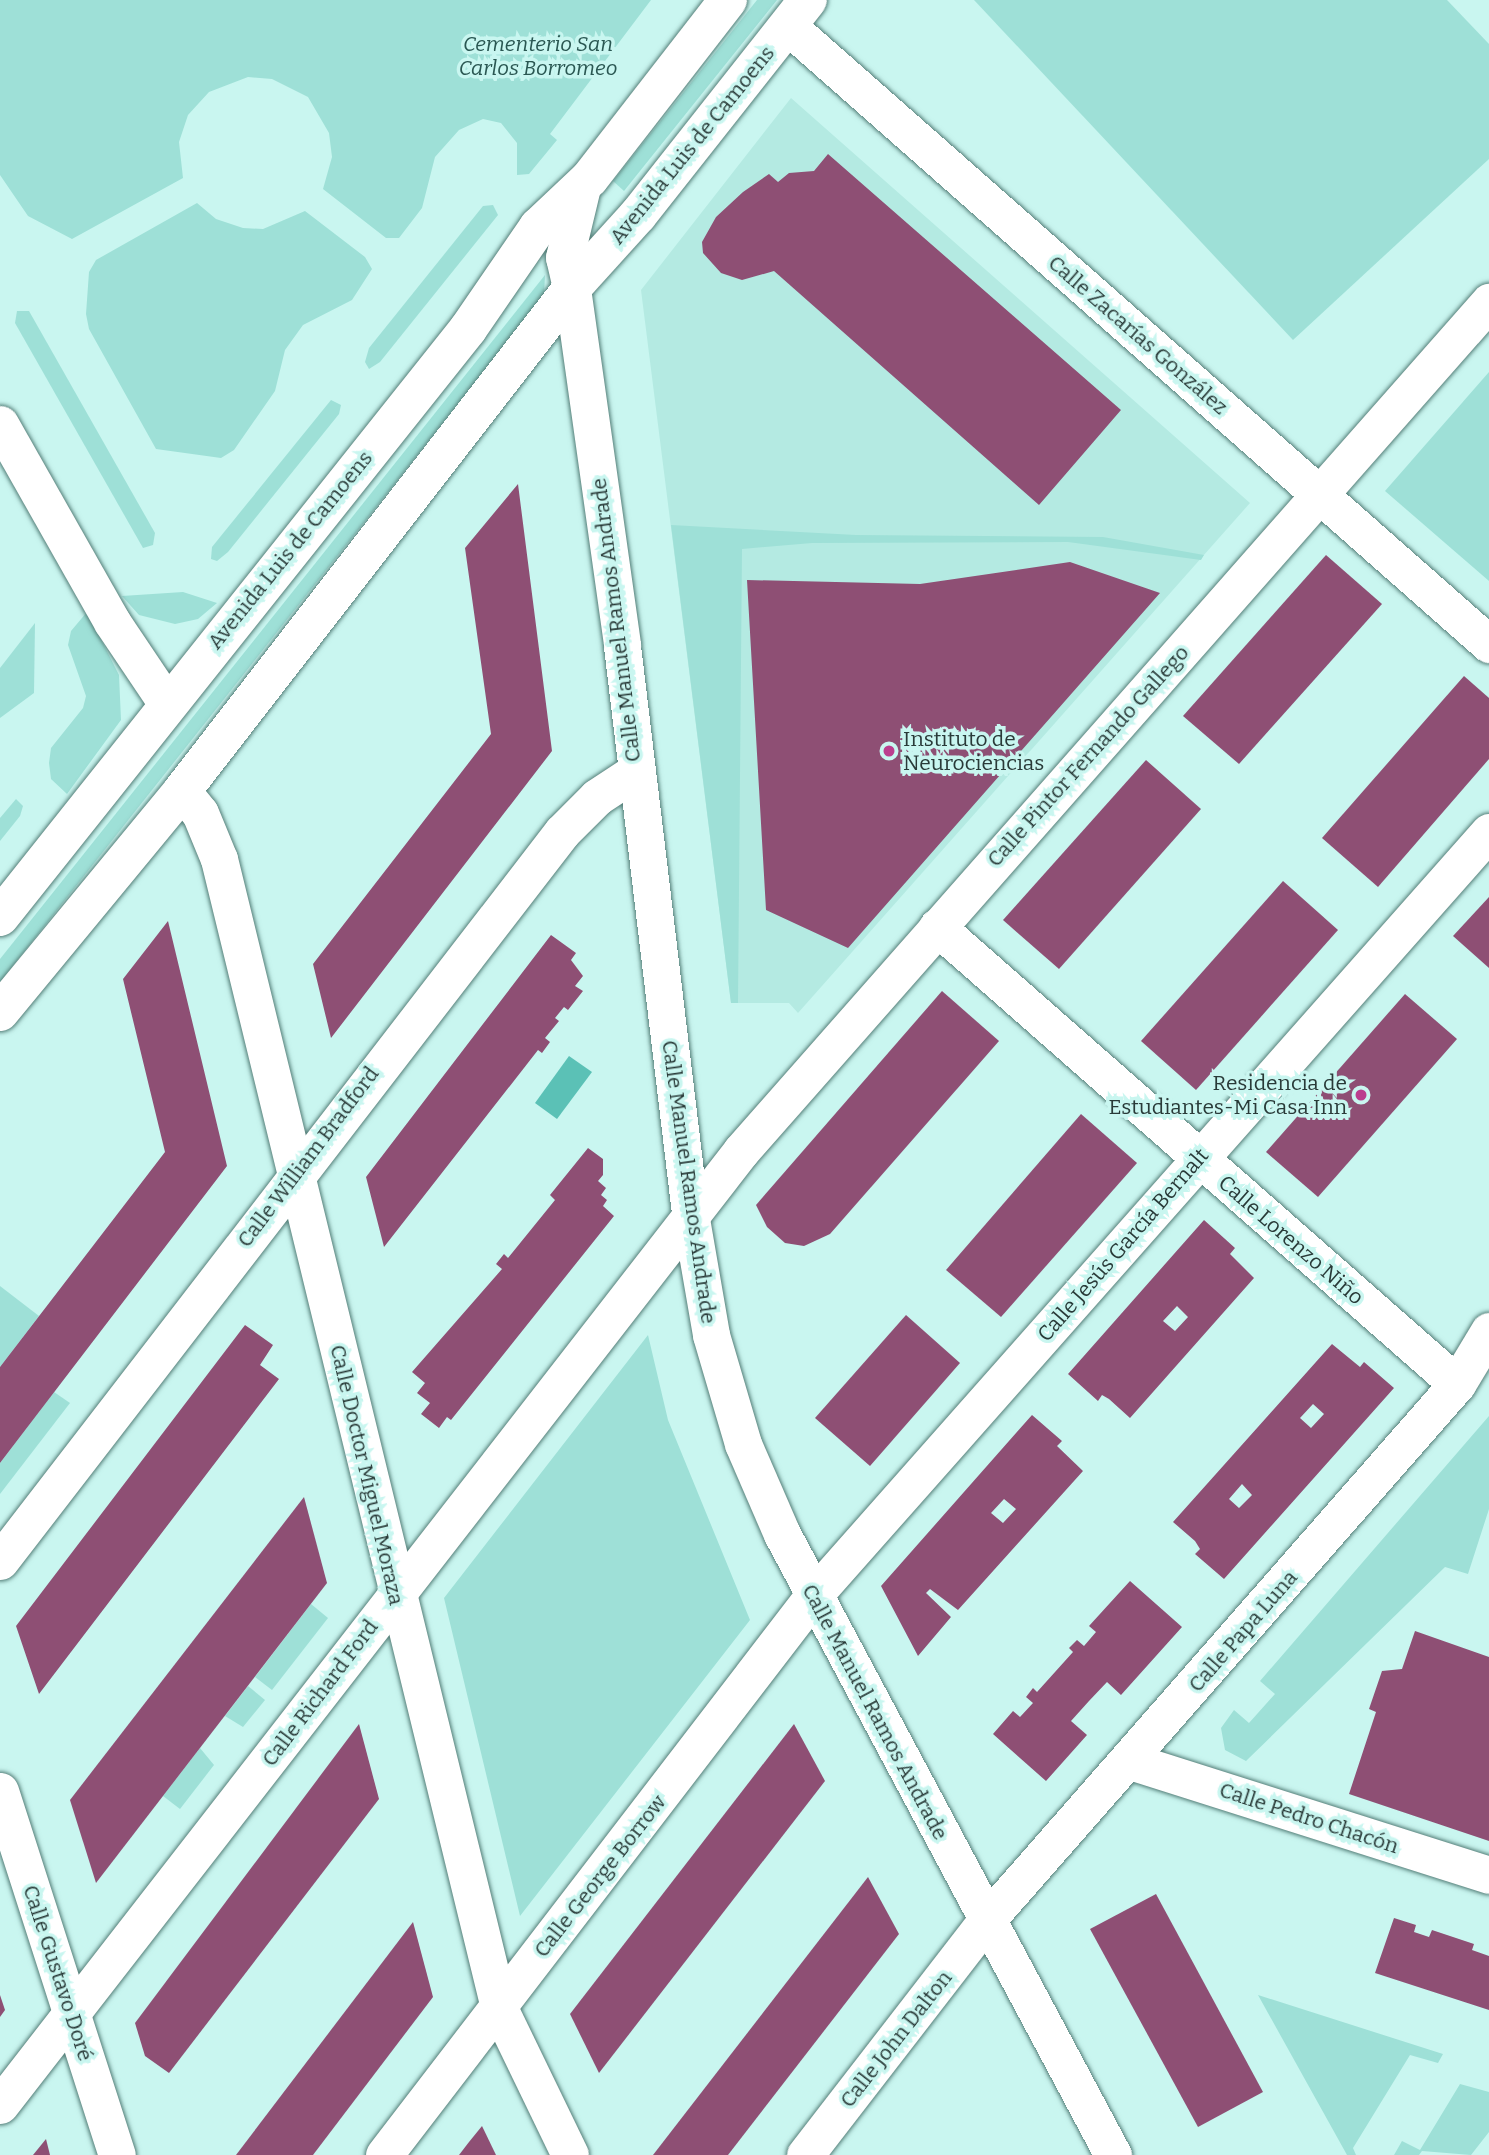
<!DOCTYPE html>
<html>
<head>
<meta charset="utf-8">
<style>
  body { margin:0 }
  #map { position:relative; width:1489px; height:2155px; overflow:hidden; background:#c9f6f0; font-family:Bitter,serif }
  div>[style] { position:absolute }
  .built>* { inset:0; background:#b4eae2 }
  .green>* { inset:0; background:#9ee0d7 }
  .water>* { inset:0; background:#5bc1b6 }
  .building>* { inset:0; background:#8e4f74 }
  .roads { filter:drop-shadow(0 0 2px #547e78) drop-shadow(0 0 2px #547e78) }
  .minor>* { height:37px; margin:-18.5px; padding:0 18.5px; transform-origin:18.5px; border-radius:18.5px; background:#fff }
  .primary>* { height:38px; margin:-19px; padding:0 19px; transform-origin:19px; border-radius:19px; background:#fff }
  .dots>* { width:19px; height:19px; translate:-50% -50%; box-sizing:border-box; border:4px solid #c9f6f0; border-radius:50% }
  span { translate:-50% -50%; white-space:nowrap; text-align:center; line-height:1.15; -webkit-text-stroke:7px #c9f6f0; paint-order:stroke }
  .park-label { font-size:21px; color:#2a5752; font-style:italic }
  .street-label { font-size:21px; color:#293a38 }
  .poi-label { font-size:21px; color:#293a38 }
  .left { translate:0 -50%; text-align:left }
  .right { translate:-100% -50%; text-align:right }
</style>
</head>
<body>
<div id="map">
  <div class="built">
    <div style="clip-path:polygon(791px 98px,1250px 503px,798px 1013px,789px 1003px,731px 1003px,641px 290px)"></div>
  </div>
  <div class="green">
    <div style="clip-path:polygon(0 0,651px 0,550px 134px,557px 140px,529px 174px,517px 175px,517px 143px,501px 123px,483px 119px,459px 130px,435px 157px,422px 208px,399px 238px,386px 238px,323px 189px,332px 157px,329px 133px,308px 97px,272px 79px,248px 77px,209px 92px,188px 115px,179px 142px,183px 178px,72px 239px,28px 216px,0 175px)"></div>
    <div style="clip-path:polygon(757px 0,777px 0,624px 191px,613px 181px)"></div>
    <div style="clip-path:polygon(974px 0,1447px 0,1489px 44px,1489px 159px,1293px 340px)"></div>
    <div style="clip-path:polygon(197px 203px,216px 219px,243px 228px,263px 229px,305px 211px,365px 257px,372px 269px,352px 300px,303px 325px,285px 350px,275px 391px,234px 450px,221px 458px,156px 449px,89px 329px,86px 314px,89px 272px,96px 260px)"></div>
    <div style="clip-path:polygon(493px 205px,498px 215px,380px 362px,369px 369px,365px 362px,369px 348px,483px 206px)"></div>
    <div style="clip-path:polygon(545px 275px,544px 295px,0 982px,0 959px)"></div>
    <div style="clip-path:polygon(17px 311px,29px 311px,155px 533px,153px 545px,143px 548px,15px 323px)"></div>
    <div style="clip-path:polygon(1489px 372px,1489px 581px,1385px 491px)"></div>
    <div style="clip-path:polygon(331px 400px,341px 405px,339px 414px,228px 552px,217px 561px,211px 559px,212px 547px)"></div>
    <div style="clip-path:polygon(671px 525px,856px 535px,1103px 537px,1204px 555px,1201px 560px,1068px 542px,812px 543px,742px 549px,738px 1003px,731px 1003px)"></div>
    <div style="clip-path:polygon(183px 592px,217px 603px,198px 619px,175px 624px,139px 615px,122px 596px)"></div>
    <div style="clip-path:polygon(87px 612px,119px 675px,121px 720px,67px 794px,51px 779px,49px 763px,51px 748px,83px 708px,86px 696px,68px 645px,71px 631px)"></div>
    <div style="clip-path:polygon(35px 623px,34px 693px,0 718px,0 668px)"></div>
    <div style="clip-path:polygon(16px 799px,23px 806px,20px 816px,0 841px,0 818px)"></div>
    <div style="clip-path:polygon(0 1286px,39px 1316px,0 1367px)"></div>
    <div style="clip-path:polygon(648px 1335px,668px 1420px,750px 1620px,520px 1916px,444px 1598px)"></div>
    <div style="clip-path:polygon(54px 1392px,70px 1403px,0 1494px,0 1463px)"></div>
    <div style="clip-path:polygon(1489px 1416px,1489px 1509px,1468px 1574px,1445px 1567px,1246px 1761px,1225px 1750px,1221px 1728px,1234px 1710px,1249px 1723px,1275px 1694px,1260px 1681px)"></div>
    <div style="clip-path:polygon(311px 1604px,328px 1618px,272px 1690px,255px 1677px)"></div>
    <div style="clip-path:polygon(248px 1686px,265px 1700px,243px 1727px,225px 1716px)"></div>
    <div style="clip-path:polygon(200px 1748px,214px 1765px,180px 1809px,163px 1796px)"></div>
    <div style="clip-path:polygon(1258px 1995px,1443px 2054px,1438px 2063px,1410px 2055px,1353px 2148px,1356px 2155px,1347px 2155px)"></div>
    <div style="clip-path:polygon(1460px 2084px,1489px 2092px,1489px 2132px,1471px 2155px,1422px 2151px,1419px 2155px,1394px 2155px,1402px 2141px,1420px 2150px)"></div>
  </div>
  <div class="water">
    <div style="clip-path:polygon(569px 1056px,592px 1072px,557px 1119px,535px 1103px)"></div>
  </div>
  <div class="building">
    <div style="clip-path:polygon(828px 154px,1121px 410px,1039px 505px,774px 271px,742px 280px,721px 273px,703px 253px,702px 242px,716px 217px,743px 192px,769px 174px,778px 182px,789px 173px,814px 171px)"></div>
    <div style="clip-path:polygon(518px 484px,552px 751px,331px 1038px,313px 964px,491px 734px,465px 548px)"></div>
    <div style="clip-path:polygon(1326px 555px,1382px 604px,1239px 764px,1183px 716px)"></div>
    <div style="clip-path:polygon(1070px 562px,1160px 593px,848px 948px,766px 910px,747px 580px,920px 584px)"></div>
    <div style="clip-path:polygon(1464px 676px,1489px 698px,1489px 759px,1378px 887px,1322px 838px)"></div>
    <div style="clip-path:polygon(1146px 760px,1201px 809px,1059px 969px,1003px 920px)"></div>
    <div style="clip-path:polygon(1283px 881px,1338px 930px,1196px 1090px,1141px 1041px)"></div>
    <div style="clip-path:polygon(1489px 897px,1489px 968px,1453px 936px)"></div>
    <div style="clip-path:polygon(168px 921px,227px 1166px,0 1463px,0 1367px,165px 1152px,123px 979px)"></div>
    <div style="clip-path:polygon(551px 935px,576px 953px,571px 960px,583px 976px,575px 986px,583px 991px,568px 1010px,564px 1007px,555px 1018px,559px 1021px,545px 1038px,550px 1042px,542px 1053px,538px 1050px,384px 1247px,366px 1177px)"></div>
    <div style="clip-path:polygon(942px 991px,999px 1041px,830px 1234px,804px 1246px,785px 1243px,767px 1227px,756px 1205px)"></div>
    <div style="clip-path:polygon(1405px 994px,1457px 1039px,1318px 1197px,1266px 1152px)"></div>
    <div style="clip-path:polygon(1081px 1114px,1137px 1163px,1001px 1317px,946px 1270px)"></div>
    <div style="clip-path:polygon(588px 1148px,603px 1159px,603px 1175px,598px 1181px,606px 1188px,601px 1195px,607px 1200px,603px 1206px,614px 1216px,451px 1420px,447px 1417px,439px 1428px,421px 1414px,430px 1403px,417px 1393px,425px 1383px,412px 1372px,502px 1269px,496px 1264px,504px 1254px,508px 1258px,555px 1200px,550px 1195px)"></div>
    <div style="clip-path:polygon(evenodd,1204px 1220px,1235px 1248px,1230px 1254px,1254px 1278px,1130px 1418px,1109px 1399px,1102px 1395px,1098px 1401px,1068px 1374px,1204px 1220px,1177px 1306px,1188px 1317px,1175px 1331px,1163px 1321px,1177px 1306px)"></div>
    <div style="clip-path:polygon(906px 1315px,960px 1363px,870px 1466px,815px 1418px)"></div>
    <div style="clip-path:polygon(245px 1325px,273px 1345px,260px 1365px,279px 1379px,39px 1694px,16px 1626px)"></div>
    <div style="clip-path:polygon(evenodd,1332px 1344px,1360px 1367px,1364px 1362px,1394px 1388px,1224px 1579px,1195px 1554px,1200px 1549px,1195px 1541px,1173px 1522px,1332px 1344px,1313px 1404px,1324px 1414px,1311px 1428px,1300px 1418px,1313px 1404px,1332px 1344px,1242px 1484px,1252px 1495px,1239px 1508px,1229px 1499px,1242px 1484px)"></div>
    <div style="clip-path:polygon(evenodd,1032px 1415px,1062px 1441px,1057px 1446px,1083px 1471px,958px 1610px,930px 1589px,926px 1593px,951px 1617px,918px 1656px,881px 1586px,1032px 1415px,1004px 1499px,1016px 1509px,1003px 1523px,991px 1513px,1004px 1499px)"></div>
    <div style="clip-path:polygon(304px 1497px,327px 1583px,96px 1883px,70px 1800px)"></div>
    <div style="clip-path:polygon(1130px 1581px,1182px 1627px,1121px 1695px,1107px 1682px,1089px 1701px,1071px 1721px,1087px 1735px,1046px 1781px,993px 1734px,1013px 1711px,1020px 1717px,1033px 1703px,1026px 1697px,1033px 1688px,1037px 1692px,1073px 1652px,1069px 1648px,1077px 1640px,1084px 1646px,1096px 1632px,1089px 1626px)"></div>
    <div style="clip-path:polygon(1415px 1631px,1489px 1657px,1489px 1841px,1349px 1794px,1376px 1712px,1369px 1709px,1382px 1671px,1402px 1669px)"></div>
    <div style="clip-path:polygon(359px 1724px,379px 1799px,169px 2073px,145px 2056px,135px 2023px)"></div>
    <div style="clip-path:polygon(794px 1724px,825px 1781px,599px 2073px,570px 2014px)"></div>
    <div style="clip-path:polygon(868px 1877px,899px 1934px,728px 2155px,653px 2155px)"></div>
    <div style="clip-path:polygon(1156px 1894px,1263px 2092px,1198px 2127px,1090px 1929px)"></div>
    <div style="clip-path:polygon(1394px 1918px,1416px 1925px,1414px 1932px,1429px 1937px,1432px 1930px,1474px 1944px,1472px 1950px,1489px 1956px,1489px 2010px,1375px 1973px)"></div>
    <div style="clip-path:polygon(413px 1922px,433px 1997px,313px 2155px,236px 2155px)"></div>
    <div style="clip-path:polygon(0 1995px,5px 2010px,0 2017px)"></div>
    <div style="clip-path:polygon(482px 2126px,496px 2155px,459px 2155px,469px 2142px)"></div>
    <div style="clip-path:polygon(46px 2139px,50px 2155px,33px 2155px)"></div>
  </div>
  <div class="roads">
    <div class="minor">
      <div style="left:788px;top:26px;width:935px;rotate:41.4deg"></div>
      <div style="left:572px;top:288px;width:361px;rotate:82deg"></div>
      <div style="left:622px;top:646px;width:571px;rotate:83.16deg"></div>
      <div style="left:690px;top:1213px;width:124px;rotate:80.2deg"></div>
      <div style="left:711px;top:1335px;width:114px;rotate:73.6deg"></div>
      <div style="left:743px;top:1444px;width:98px;rotate:66.6deg"></div>
      <div style="left:782px;top:1534px;width:704px;rotate:61.94deg"></div>
      <div style="left:0;top:424px;width:227px;rotate:60.5deg"></div>
      <div style="left:112px;top:622px;width:99px;rotate:56.1deg"></div>
      <div style="left:182px;top:791px;width:28px;rotate:51deg"></div>
      <div style="left:200px;top:813px;width:50px;rotate:67.6deg"></div>
      <div style="left:219px;top:859px;width:1183px;rotate:76.3deg"></div>
      <div style="left:499px;top:2008px;width:163px;rotate:64.2deg"></div>
      <div style="left:937px;top:927px;width:692px;rotate:41.31deg"></div>
      <div style="left:0;top:1561px;width:920px;rotate:-52.37deg"></div>
      <div style="left:562px;top:832px;width:49px;rotate:-45deg"></div>
      <div style="left:597px;top:797px;width:45px;rotate:-33.3deg"></div>
      <div style="left:1130px;top:1761px;width:377px;rotate:17.6deg"></div>
      <div style="left:0;top:1791px;width:382px;rotate:72.2deg"></div>
      <div style="left:0;top:2105px;width:1208px;rotate:-52.16deg"></div>
      <div style="left:741px;top:1151px;width:1132px;rotate:-48.62deg"></div>
      <div style="left:384px;top:2155px;width:705px;rotate:-52.5deg"></div>
      <div style="left:813px;top:1596px;width:1020px;rotate:-48.5deg"></div>
      <div style="left:805px;top:2155px;width:294px;rotate:-52.3deg"></div>
      <div style="left:985px;top:1922px;width:716px;rotate:-48.74deg"></div>
      <div style="left:1457px;top:1384px;width:62px;rotate:-58.9deg"></div>
    </div>
    <div class="primary">
      <div style="left:572px;top:288px;width:31px;rotate:-103deg"></div>
      <div style="left:565px;top:258px;width:73px;rotate:-76.5deg"></div>
      <div style="left:0;top:917px;width:752px;rotate:-51.48deg"></div>
      <div style="left:468px;top:329px;width:124px;rotate:-55.5deg"></div>
      <div style="left:538px;top:227px;width:71px;rotate:-43.3deg"></div>
      <div style="left:590px;top:178px;width:225px;rotate:-52.2deg"></div>
      <div style="left:0;top:1012px;width:286px;rotate:-50.5deg"></div>
      <div style="left:182px;top:791px;width:636px;rotate:-52.21deg"></div>
      <div style="left:572px;top:288px;width:98px;rotate:-47.9deg"></div>
      <div style="left:638px;top:215px;width:274px;rotate:-51.7deg"></div>
    </div>
  </div>
  <div class="dots">
    <div style="left:889px;top:751px;background:#bb3e8e"></div>
    <div style="left:1361px;top:1095px;background:#bb3e8e"></div>
  </div>
  <div class="park-label">
    <span style="left:538px;top:56px">Cementerio San<br>Carlos Borromeo</span>
  </div>
  <div class="street-label">
    <span style="left:692px;top:145px;rotate:-51deg">Avenida Luis de Camoens</span>
    <span style="left:1138px;top:335px;rotate:41deg">Calle Zacarías González</span>
    <span style="left:290px;top:550px;rotate:-51deg">Avenida Luis de Camoens</span>
    <span style="left:616px;top:620px;rotate:-97deg">Calle Manuel Ramos Andrade</span>
    <span style="left:1088px;top:756px;rotate:-48deg">Calle Pintor Fernando Gallego</span>
    <span style="left:308px;top:1157px;rotate:-53deg">Calle William Bradford</span>
    <span style="left:689px;top:1182px;rotate:82deg">Calle Manuel Ramos Andrade</span>
    <span style="left:1291px;top:1240px;rotate:41deg">Calle Lorenzo Niño</span>
    <span style="left:1123px;top:1245px;rotate:-49deg">Calle Jesús García Bernalt</span>
    <span style="left:367px;top:1475px;rotate:77deg">Calle Doctor Miguel Moraza</span>
    <span style="left:1243px;top:1631px;rotate:-49deg">Calle Papa Luna</span>
    <span style="left:320px;top:1693px;rotate:-53deg">Calle Richard Ford</span>
    <span style="left:875px;top:1712px;rotate:62deg">Calle Manuel Ramos Andrade</span>
    <span style="left:1309px;top:1818px;rotate:18deg">Calle Pedro Chacón</span>
    <span style="left:600px;top:1876px;rotate:-52deg">Calle George Borrow</span>
    <span style="left:58px;top:1973px;rotate:72deg">Calle Gustavo Doré</span>
    <span style="left:896px;top:2039px;rotate:-52deg">Calle John Dalton</span>
  </div>
  <div class="poi-label">
    <span class="left" style="left:903px;top:751px">Instituto de<br>Neurociencias</span>
    <span class="right" style="left:1347px;top:1095px">Residencia de<br>Estudiantes-Mi Casa Inn</span>
  </div>
</div>
</body>
</html>
